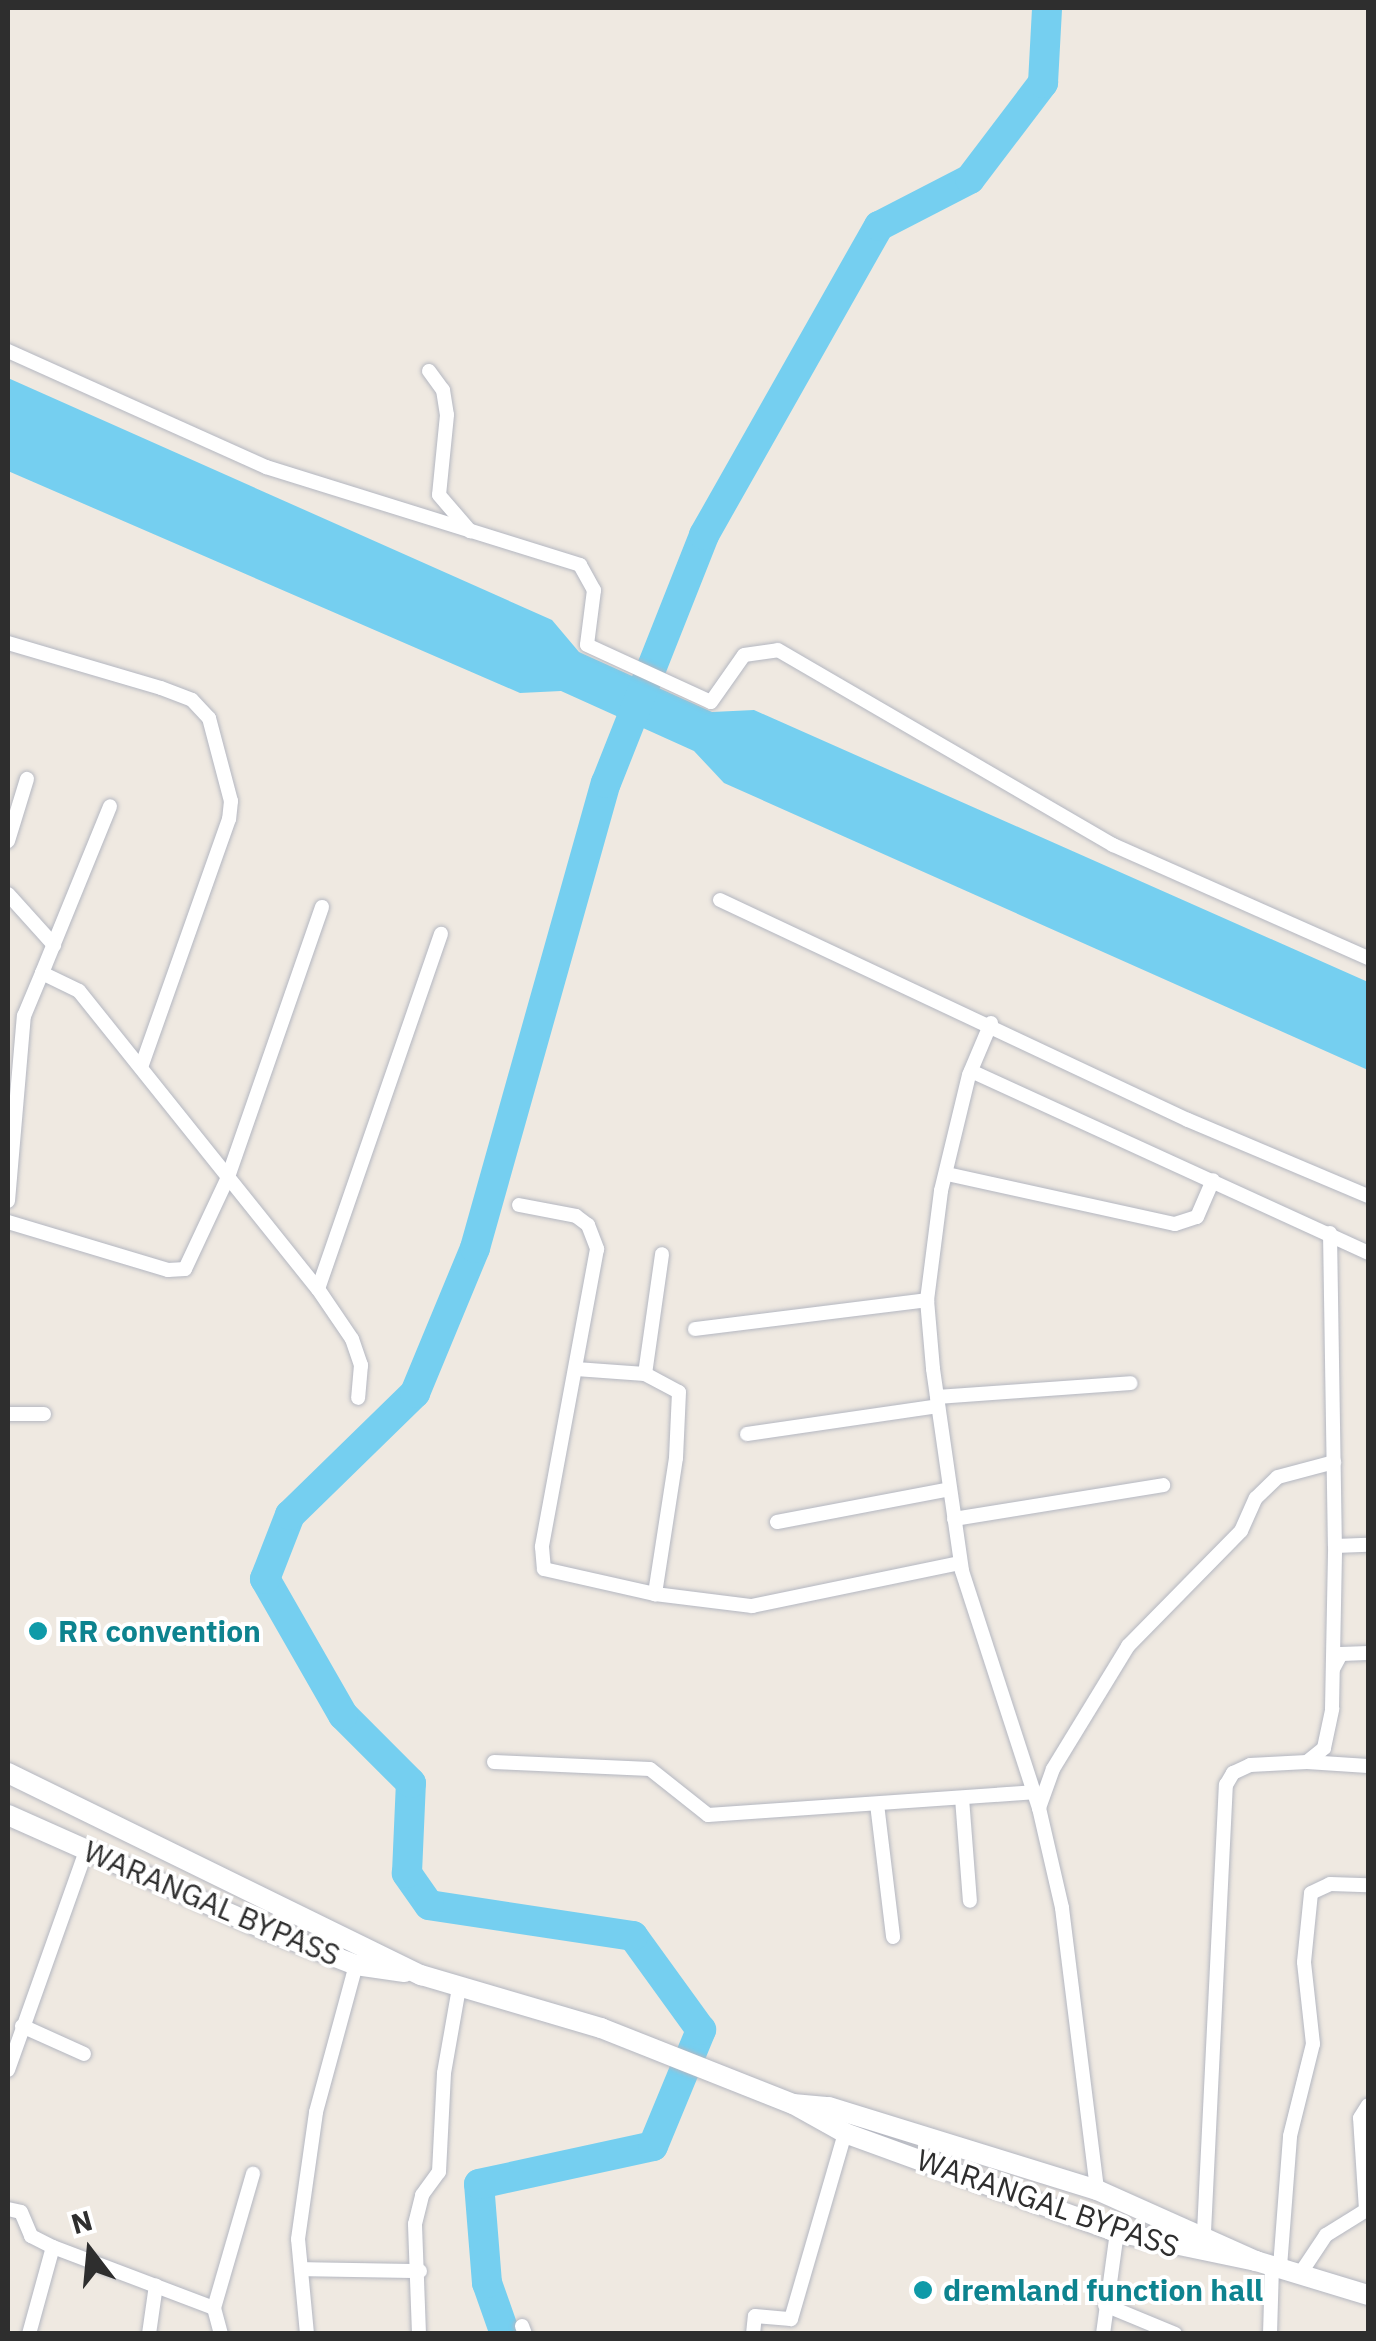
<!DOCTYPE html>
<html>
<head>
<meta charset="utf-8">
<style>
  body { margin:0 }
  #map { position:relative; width:1376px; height:2341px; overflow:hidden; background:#efe9e1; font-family:"IBM Plex Sans",sans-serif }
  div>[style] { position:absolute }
  .water>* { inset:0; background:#75cff0 }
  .river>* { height:30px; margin:-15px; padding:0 15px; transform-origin:15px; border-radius:15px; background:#75cff0 }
  .roads { filter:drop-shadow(0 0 2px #b4b7c1) drop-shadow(0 0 2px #b4b7c1) }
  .minor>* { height:14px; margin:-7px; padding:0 7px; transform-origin:7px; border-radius:7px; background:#fff }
  .secondary>* { height:20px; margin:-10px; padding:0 10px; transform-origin:10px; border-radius:10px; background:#fff }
  .dots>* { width:28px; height:28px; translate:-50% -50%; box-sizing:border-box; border:5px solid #fff; border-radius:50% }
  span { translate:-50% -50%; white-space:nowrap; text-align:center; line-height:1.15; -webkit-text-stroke:8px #fff; paint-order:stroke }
  .culture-label { font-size:30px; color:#0d838f; font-weight:700 }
  .left { translate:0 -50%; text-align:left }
  .street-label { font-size:30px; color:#2e2e2e }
  .frame { position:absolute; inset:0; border:10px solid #2e2e2e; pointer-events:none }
  .north { position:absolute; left:40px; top:2201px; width:100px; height:100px; -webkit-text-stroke:8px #fff; paint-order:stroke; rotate:344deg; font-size:28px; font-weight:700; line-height:40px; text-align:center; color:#2e2e2e }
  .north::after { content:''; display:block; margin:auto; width:35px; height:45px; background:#2e2e2e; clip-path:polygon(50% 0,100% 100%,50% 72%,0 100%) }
</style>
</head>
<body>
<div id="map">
  <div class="water">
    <div style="clip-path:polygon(8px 378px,552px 620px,579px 652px,712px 712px,754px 710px,1368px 982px,1368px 1070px,724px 783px,694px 751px,561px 691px,520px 693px,8px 471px)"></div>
  </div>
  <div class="river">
    <div style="left:505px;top:2334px;width:54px;rotate:-109.4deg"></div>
    <div style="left:487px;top:2283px;width:99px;rotate:-94.6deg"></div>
    <div style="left:479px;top:2184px;width:178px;rotate:-12.3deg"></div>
    <div style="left:653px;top:2146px;width:126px;rotate:-67.5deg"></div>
    <div style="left:701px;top:2030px;width:116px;rotate:-125.9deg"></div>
    <div style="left:633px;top:1936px;width:206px;rotate:-171.4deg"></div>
    <div style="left:429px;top:1905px;width:39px;rotate:-125deg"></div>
    <div style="left:407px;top:1873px;width:90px;rotate:-87.5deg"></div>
    <div style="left:411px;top:1783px;width:96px;rotate:-135deg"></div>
    <div style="left:343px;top:1715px;width:157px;rotate:-119.8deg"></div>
    <div style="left:265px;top:1579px;width:69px;rotate:-68.7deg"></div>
    <div style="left:290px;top:1515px;width:175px;rotate:-44.3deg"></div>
    <div style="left:415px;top:1393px;width:157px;rotate:-67.5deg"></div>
    <div style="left:475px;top:1248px;width:483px;rotate:-74.3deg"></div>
    <div style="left:606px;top:783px;width:267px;rotate:-68.4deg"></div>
    <div style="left:704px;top:535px;width:355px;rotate:-60.5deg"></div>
    <div style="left:879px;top:226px;width:102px;rotate:-27.3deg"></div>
    <div style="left:970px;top:179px;width:121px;rotate:-52.8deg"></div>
    <div style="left:1043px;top:83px;width:75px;rotate:-86.9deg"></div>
  </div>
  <div class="roads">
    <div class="minor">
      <div style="left:8px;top:351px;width:283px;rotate:24.2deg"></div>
      <div style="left:266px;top:467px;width:329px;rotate:17.3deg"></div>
      <div style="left:580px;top:565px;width:29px;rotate:61deg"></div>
      <div style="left:594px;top:590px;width:55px;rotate:97.3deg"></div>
      <div style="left:587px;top:645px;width:136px;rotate:24.7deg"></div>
      <div style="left:711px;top:702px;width:57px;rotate:-54.9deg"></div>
      <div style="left:744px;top:655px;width:34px;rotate:-8deg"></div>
      <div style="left:778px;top:650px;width:388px;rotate:30.2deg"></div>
      <div style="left:1113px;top:845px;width:279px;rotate:23.9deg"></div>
      <div style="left:429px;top:371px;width:24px;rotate:54deg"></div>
      <div style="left:443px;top:390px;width:25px;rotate:81deg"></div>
      <div style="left:447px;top:415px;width:80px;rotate:95.7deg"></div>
      <div style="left:439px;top:495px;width:48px;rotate:49.3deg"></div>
      <div style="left:8px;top:643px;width:159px;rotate:16.4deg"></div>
      <div style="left:161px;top:688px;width:33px;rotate:21deg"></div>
      <div style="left:192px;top:700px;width:25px;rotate:47deg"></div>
      <div style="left:209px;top:718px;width:86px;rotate:75.2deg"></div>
      <div style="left:231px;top:801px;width:18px;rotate:96deg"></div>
      <div style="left:229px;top:819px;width:261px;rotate:109.5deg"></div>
      <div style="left:8px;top:841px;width:65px;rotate:-73deg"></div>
      <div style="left:8px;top:894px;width:69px;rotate:48deg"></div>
      <div style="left:720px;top:900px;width:517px;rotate:25.18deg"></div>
      <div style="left:1188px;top:1120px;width:195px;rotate:22.9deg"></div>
      <div style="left:42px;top:973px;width:180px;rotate:-67.8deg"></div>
      <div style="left:991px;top:1023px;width:56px;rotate:112.9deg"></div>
      <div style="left:969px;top:1075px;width:119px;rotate:103.6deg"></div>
      <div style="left:941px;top:1191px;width:110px;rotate:97.3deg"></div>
      <div style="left:927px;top:1300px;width:69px;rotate:85deg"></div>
      <div style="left:933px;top:1369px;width:204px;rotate:81.8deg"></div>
      <div style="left:962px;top:1571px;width:249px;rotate:72deg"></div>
      <div style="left:1039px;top:1808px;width:103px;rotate:77deg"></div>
      <div style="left:1062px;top:1908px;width:284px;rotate:82.9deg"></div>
      <div style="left:971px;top:1071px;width:437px;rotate:24.6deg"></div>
      <div style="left:947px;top:1174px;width:233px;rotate:12.4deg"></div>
      <div style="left:1175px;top:1224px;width:23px;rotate:-18deg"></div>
      <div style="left:1197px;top:1217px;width:40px;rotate:-66.6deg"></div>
      <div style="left:8px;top:1201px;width:186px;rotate:-85.1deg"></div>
      <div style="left:24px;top:1016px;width:47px;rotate:-67.3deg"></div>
      <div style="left:42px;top:973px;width:41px;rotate:25.9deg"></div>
      <div style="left:79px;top:991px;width:382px;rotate:51.3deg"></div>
      <div style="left:318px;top:1289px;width:376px;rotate:-70.9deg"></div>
      <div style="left:519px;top:1205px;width:58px;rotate:10.9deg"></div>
      <div style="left:576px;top:1216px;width:15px;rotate:37deg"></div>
      <div style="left:588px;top:1225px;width:26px;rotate:69deg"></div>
      <div style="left:597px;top:1249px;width:303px;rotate:100.5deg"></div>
      <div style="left:542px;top:1547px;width:22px;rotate:85deg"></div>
      <div style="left:544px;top:1569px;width:114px;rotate:12.7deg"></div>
      <div style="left:8px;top:1222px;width:167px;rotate:16.7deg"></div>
      <div style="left:168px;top:1270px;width:17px;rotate:-3deg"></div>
      <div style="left:185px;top:1269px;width:102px;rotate:-64.9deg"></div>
      <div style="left:228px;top:1177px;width:286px;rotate:-70.8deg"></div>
      <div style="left:1330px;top:1233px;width:313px;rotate:89.1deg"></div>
      <div style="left:318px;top:1289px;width:60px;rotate:55.8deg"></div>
      <div style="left:352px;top:1339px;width:28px;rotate:71deg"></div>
      <div style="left:361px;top:1365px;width:33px;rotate:95deg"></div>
      <div style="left:695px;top:1329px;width:234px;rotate:-7.1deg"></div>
      <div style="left:576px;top:1369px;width:69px;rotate:4.1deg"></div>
      <div style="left:645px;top:1374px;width:38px;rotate:28deg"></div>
      <div style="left:679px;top:1392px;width:66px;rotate:92.6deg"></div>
      <div style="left:676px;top:1458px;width:138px;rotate:98.8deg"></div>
      <div style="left:655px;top:1594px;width:98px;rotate:7.1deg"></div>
      <div style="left:752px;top:1606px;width:212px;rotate:-11.7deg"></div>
      <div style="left:645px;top:1374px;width:121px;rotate:-81.9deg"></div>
      <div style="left:937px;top:1397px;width:194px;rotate:-4.1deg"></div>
      <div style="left:8px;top:1414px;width:36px"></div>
      <div style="left:747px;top:1434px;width:193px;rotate:-8.3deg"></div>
      <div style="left:954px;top:1519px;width:212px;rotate:-9.2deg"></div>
      <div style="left:777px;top:1522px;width:176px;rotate:-10.8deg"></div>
      <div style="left:1333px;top:1669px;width:17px;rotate:-62deg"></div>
      <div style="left:1341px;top:1654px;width:27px;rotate:-2deg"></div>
      <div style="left:494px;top:1762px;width:156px;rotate:2.6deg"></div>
      <div style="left:650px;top:1769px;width:74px;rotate:38.4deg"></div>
      <div style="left:708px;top:1815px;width:326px;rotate:-4deg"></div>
      <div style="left:1307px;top:1762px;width:61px;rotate:3.8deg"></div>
      <div style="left:962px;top:1798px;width:103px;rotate:85.6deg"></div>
      <div style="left:877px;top:1804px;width:134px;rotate:83.1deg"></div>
      <div style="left:1039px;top:1808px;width:41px;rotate:-70.3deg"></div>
      <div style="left:1053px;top:1769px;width:144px;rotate:-58.6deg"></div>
      <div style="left:1128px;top:1646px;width:161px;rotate:-45.5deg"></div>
      <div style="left:1241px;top:1531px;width:36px;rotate:-66deg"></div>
      <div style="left:1256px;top:1498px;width:30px;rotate:-44deg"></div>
      <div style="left:1278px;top:1477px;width:58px;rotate:-15deg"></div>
      <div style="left:22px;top:2026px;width:68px;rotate:24.3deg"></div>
      <div style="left:8px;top:2070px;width:236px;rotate:-70.4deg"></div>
      <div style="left:8px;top:2209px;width:13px;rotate:13deg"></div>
      <div style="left:21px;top:2212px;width:26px;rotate:67deg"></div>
      <div style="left:31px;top:2236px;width:25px;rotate:27deg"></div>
      <div style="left:1366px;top:2210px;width:92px;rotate:-93.7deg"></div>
      <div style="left:1360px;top:2118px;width:15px;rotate:-58deg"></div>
      <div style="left:1204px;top:2232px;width:448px;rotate:-87.2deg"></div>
      <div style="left:1226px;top:1785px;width:14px;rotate:-60deg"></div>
      <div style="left:1233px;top:1773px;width:19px;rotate:-25deg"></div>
      <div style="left:1250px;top:1765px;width:57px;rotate:-3deg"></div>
      <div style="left:1307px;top:1762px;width:22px;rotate:-39deg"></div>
      <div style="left:1324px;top:1748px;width:40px;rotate:-78deg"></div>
      <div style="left:1332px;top:1709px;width:163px;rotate:-88.9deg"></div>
      <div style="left:1335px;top:1546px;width:33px;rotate:-2deg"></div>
      <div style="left:1280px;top:2267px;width:131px;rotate:-85.6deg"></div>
      <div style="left:1290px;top:2136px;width:95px;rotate:-76deg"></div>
      <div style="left:1313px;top:2044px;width:82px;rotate:-96.3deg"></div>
      <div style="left:1304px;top:1962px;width:69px;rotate:-84.2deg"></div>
      <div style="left:1311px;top:1893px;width:21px;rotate:-25deg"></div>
      <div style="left:1330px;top:1884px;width:38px;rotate:2deg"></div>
      <div style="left:301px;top:2269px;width:119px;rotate:1deg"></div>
      <div style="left:1300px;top:2274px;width:47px;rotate:-56.3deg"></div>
      <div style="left:1326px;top:2235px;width:49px;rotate:-31.8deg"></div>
      <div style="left:1105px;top:2305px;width:76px;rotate:22.5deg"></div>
      <div style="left:214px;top:2308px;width:140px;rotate:-73.8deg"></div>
      <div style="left:522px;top:2326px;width:9px;rotate:69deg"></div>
      <div style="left:29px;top:2334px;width:90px;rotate:-74.6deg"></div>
      <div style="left:53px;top:2247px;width:172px;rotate:20.8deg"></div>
      <div style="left:214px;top:2308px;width:27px;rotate:75deg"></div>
      <div style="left:149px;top:2334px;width:49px;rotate:-81.9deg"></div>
      <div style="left:307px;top:2334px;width:95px;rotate:-95.4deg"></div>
      <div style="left:298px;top:2239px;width:128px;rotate:-81.9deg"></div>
      <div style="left:316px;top:2112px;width:152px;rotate:-74.8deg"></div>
      <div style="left:419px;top:2334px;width:110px;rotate:-92.1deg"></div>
      <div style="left:415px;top:2224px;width:30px;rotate:-76deg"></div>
      <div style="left:422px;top:2195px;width:29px;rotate:-54deg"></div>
      <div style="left:439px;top:2172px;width:99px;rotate:-87.1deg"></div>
      <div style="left:444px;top:2073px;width:86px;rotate:-80deg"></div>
      <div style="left:753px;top:2334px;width:18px;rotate:-84deg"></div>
      <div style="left:755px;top:2316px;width:36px;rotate:5deg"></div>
      <div style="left:791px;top:2319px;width:194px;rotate:-73.8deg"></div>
      <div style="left:1103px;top:2334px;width:103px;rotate:-82.2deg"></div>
      <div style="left:1270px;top:2334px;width:69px;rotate:-88.3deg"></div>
    </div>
    <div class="secondary">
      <div style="left:8px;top:1773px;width:460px;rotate:26.1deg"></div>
      <div style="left:421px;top:1975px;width:188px;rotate:16.4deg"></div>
      <div style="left:601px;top:2028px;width:206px;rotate:21.6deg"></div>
      <div style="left:793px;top:2104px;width:36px;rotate:5deg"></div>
      <div style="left:829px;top:2107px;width:281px;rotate:17.2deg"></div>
      <div style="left:1097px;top:2190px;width:174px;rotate:24.1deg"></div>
      <div style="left:8px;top:1815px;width:282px;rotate:24deg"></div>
      <div style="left:266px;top:1930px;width:97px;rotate:21.3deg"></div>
      <div style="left:356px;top:1965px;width:49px;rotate:8.3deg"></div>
      <div style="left:795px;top:2105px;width:57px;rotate:29.2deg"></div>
      <div style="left:845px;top:2133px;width:289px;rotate:20deg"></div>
      <div style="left:1117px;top:2232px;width:142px;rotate:11.8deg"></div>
      <div style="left:1256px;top:2261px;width:117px;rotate:16.9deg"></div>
    </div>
  </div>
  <div class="dots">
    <div style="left:38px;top:1631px;background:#0f9aa8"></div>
    <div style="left:923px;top:2290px;background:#0f9aa8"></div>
  </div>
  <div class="culture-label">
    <span class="left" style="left:58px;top:1631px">RR convention</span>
    <span class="left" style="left:943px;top:2290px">dremland function hall</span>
  </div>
  <div class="street-label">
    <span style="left:212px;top:1903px;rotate:23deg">WARANGAL BYPASS</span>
    <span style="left:1048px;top:2203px;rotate:19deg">WARANGAL BYPASS</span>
  </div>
  <div class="frame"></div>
  <div class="north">N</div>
</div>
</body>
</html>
